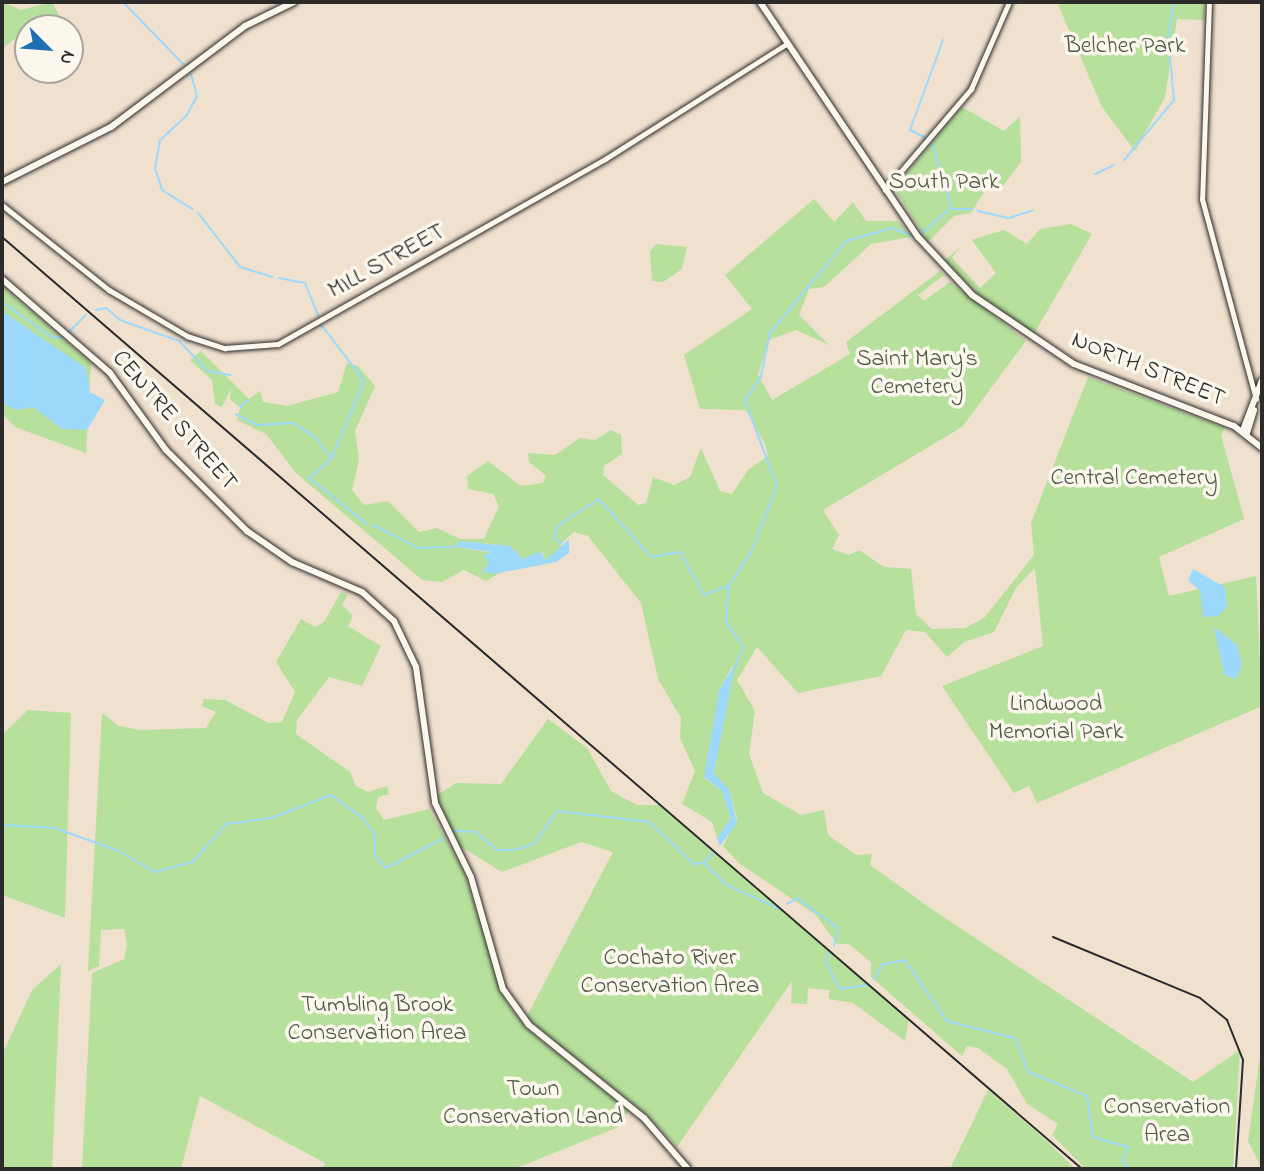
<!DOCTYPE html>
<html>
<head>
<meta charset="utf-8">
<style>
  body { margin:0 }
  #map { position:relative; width:1264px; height:1171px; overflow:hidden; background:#f0e0ce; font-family:"Indie Flower",sans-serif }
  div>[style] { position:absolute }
  .green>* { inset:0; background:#b6e09c }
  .water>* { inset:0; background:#9dd8fd }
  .stream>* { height:2px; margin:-1px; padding:0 1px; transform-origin:1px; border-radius:1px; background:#9dd8fd }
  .roads { filter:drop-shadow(0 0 2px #2b2b2b) drop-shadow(0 0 2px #2b2b2b) }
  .tertiary>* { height:5px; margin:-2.5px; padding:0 2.5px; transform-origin:2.5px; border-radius:2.5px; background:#fbf7ec }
  .secondary>* { height:6px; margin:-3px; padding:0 3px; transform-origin:3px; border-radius:3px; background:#fbf7ec }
  .rail>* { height:2px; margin:-1px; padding:0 1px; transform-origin:1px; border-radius:1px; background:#2b2b2b }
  span { translate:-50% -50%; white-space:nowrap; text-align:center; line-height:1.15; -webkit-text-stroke:7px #fbf7ec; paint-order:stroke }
  .park-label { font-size:24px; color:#4e5847 }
  .street-label { font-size:24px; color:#2b2b2b }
  .frame { position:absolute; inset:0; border:4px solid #2b2b2b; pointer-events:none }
  .north { position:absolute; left:14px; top:14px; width:70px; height:70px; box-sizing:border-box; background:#fbf7ec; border:2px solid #a8a59f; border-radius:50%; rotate:115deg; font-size:19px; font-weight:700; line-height:28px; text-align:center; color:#2b2b2b }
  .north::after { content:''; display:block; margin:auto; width:24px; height:32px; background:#1f6fb2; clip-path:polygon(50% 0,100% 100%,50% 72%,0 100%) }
</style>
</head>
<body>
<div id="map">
  <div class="green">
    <div style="clip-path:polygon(2px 2px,21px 10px,52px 2px,62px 21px,52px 28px,28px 28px,2px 49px)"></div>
    <div style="clip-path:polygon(1057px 2px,1205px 2px,1204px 20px,1177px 19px,1165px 97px,1135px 151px,1102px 107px)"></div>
    <div style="clip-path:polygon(962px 107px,1004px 131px,1020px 116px,1021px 162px,1003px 186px,985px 190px,971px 213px,954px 216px,928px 242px,894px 188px)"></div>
    <div style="clip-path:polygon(814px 199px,834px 222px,853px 202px,866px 221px,898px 221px,912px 237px,871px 244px,824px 287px,809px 289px,799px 315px,829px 345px,796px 330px,769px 340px,758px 375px,772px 400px,850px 354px,846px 342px,940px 271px,944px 275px,918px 295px,924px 301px,950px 282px,1026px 341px,962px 427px,823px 510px,839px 535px,832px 549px,849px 555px,859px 550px,884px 567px,911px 569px,916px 614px,932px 629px,965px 628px,984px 618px,1034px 555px,1031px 523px,1088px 377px,1225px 428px,1221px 435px,1244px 519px,1159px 557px,1169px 596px,1256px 576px,1262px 706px,1037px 803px,1029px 786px,1014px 793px,942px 686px,1043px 646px,1035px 568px,1016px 588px,994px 632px,964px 642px,947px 657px,925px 632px,906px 630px,881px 676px,798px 693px,757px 647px,737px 680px,755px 711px,749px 754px,763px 793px,801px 815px,824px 810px,828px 835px,856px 855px,872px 854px,870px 865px,933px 910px,1193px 1082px,1240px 1050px,1233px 1169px,1086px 1169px,1052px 1135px,1058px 1124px,1027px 1104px,1007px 1069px,978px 1048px,967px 1046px,962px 1056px,871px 977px,871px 962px,849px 944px,837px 944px,816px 915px,740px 864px,723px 846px,737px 819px,729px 790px,714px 773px,733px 665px,719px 690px,704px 778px,722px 791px,731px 818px,717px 838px,712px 822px,682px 804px,695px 771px,680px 738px,681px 718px,658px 679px,641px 603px,588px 536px,574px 532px,561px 544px,563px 551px,546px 560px,542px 552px,523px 559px,510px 546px,458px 541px,456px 547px,492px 553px,486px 569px,503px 571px,486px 581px,464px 570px,442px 582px,422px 580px,296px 473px,266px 434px,237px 420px,240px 408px,230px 399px,231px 388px,222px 407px,215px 404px,212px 380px,190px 360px,201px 351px,249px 399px,260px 391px,263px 402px,287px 406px,338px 392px,347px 363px,358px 366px,375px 386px,355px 431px,359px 460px,352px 490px,364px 505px,388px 501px,419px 532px,437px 528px,460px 539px,484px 539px,499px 506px,493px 494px,468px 489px,467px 476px,488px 461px,521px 486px,543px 483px,546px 476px,529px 462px,528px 453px,555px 455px,580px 438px,595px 440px,611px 430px,621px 435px,622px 454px,604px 466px,603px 475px,638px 505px,646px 503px,653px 477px,674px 485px,690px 477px,701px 448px,720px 491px,732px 494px,748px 470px,768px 456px,765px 444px,746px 410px,700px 409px,684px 355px,752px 309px,725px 275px)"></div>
    <div style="clip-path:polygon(1071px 224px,1092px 234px,1034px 334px,981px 297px,945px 260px,959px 248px,952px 258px,980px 288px,996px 273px,972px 240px,1004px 230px,1027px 244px,1040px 229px)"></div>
    <div style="clip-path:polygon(656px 244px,687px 247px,682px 269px,663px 282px,652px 281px,650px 251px)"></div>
    <div style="clip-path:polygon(2px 286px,91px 363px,86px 453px,15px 427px,2px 414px)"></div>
    <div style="clip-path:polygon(341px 592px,348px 595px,342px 605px,353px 616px,348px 626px,381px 646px,362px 686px,329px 677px,297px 720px,296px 734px,350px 772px,356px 786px,368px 792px,387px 786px,389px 794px,378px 797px,376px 808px,384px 820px,429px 809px,463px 870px,507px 1004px,530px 1032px,629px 1111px,616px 1128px,514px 1169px,323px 1169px,325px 1163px,200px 1096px,181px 1169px,82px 1169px,92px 973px,124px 959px,127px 945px,124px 929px,101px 930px,99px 966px,88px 971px,102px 713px,119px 726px,140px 730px,206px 728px,216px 712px,202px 706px,204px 699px,225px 700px,269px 723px,282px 722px,295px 692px,276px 662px,301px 619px,315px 627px,324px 622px)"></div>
    <div style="clip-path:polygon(28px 710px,71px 713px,65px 918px,2px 895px,2px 735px)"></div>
    <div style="clip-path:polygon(548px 719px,587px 748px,611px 791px,637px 805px,660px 805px,909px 1019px,905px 1041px,853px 1003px,829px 999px,829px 990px,808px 988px,807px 1004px,791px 1003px,792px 981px,677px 1147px,644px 1112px,542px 1031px,527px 1016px,613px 852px,581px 842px,502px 872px,460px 846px,436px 796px,456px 783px,501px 784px)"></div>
    <div style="clip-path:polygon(61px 964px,52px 1169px,2px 1169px,2px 1055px,32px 990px)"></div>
    <div style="clip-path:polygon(1262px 1043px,1262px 1169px,1248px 1141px)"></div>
    <div style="clip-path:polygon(988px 1090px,1048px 1142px,1075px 1169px,950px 1169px)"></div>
  </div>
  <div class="water">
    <div style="clip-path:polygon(2px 311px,86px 368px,90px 392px,105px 400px,87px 430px,62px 429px,33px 407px,16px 410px,2px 403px)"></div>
    <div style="clip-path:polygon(569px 539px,569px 553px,556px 562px,493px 574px,482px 571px,489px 563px,483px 555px,492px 552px,456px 547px,458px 541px,510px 546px,523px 559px,540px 551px,546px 560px)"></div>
    <div style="clip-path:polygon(1193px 569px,1225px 587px,1227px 607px,1218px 616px,1203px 617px,1200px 591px,1188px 580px)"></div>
    <div style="clip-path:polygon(1214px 627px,1237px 645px,1242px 664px,1236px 679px,1224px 675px)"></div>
    <div style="clip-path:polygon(735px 664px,714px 773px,729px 790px,737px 823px,720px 846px,717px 838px,731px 818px,722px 791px,704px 777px,719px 690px)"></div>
  </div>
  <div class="stream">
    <div style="left:123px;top:2px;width:86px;rotate:45.9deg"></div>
    <div style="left:191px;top:74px;width:23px;rotate:75deg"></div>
    <div style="left:197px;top:96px;width:21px;rotate:118deg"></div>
    <div style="left:187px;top:115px;width:37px;rotate:137deg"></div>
    <div style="left:160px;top:140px;width:28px;rotate:100deg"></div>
    <div style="left:155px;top:168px;width:23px;rotate:72deg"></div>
    <div style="left:162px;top:190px;width:36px;rotate:32deg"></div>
    <div style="left:924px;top:137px;width:16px;rotate:-153deg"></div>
    <div style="left:910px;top:130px;width:96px;rotate:-69.9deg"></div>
    <div style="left:1124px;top:160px;width:78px;rotate:-50.2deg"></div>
    <div style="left:1174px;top:100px;width:63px;rotate:-95.4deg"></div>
    <div style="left:1168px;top:37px;width:35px;rotate:-80deg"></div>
    <div style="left:1095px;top:174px;width:21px;rotate:-25deg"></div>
    <div style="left:953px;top:209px;width:19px"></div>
    <div style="left:978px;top:211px;width:32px;rotate:13deg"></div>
    <div style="left:1009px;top:218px;width:25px;rotate:-18deg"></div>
    <div style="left:198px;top:213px;width:68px;rotate:52.1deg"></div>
    <div style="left:240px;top:267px;width:34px;rotate:17deg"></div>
    <div style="left:922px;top:233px;width:38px;rotate:-41deg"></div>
    <div style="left:951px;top:208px;width:66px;rotate:-105.7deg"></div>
    <div style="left:279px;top:278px;width:26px;rotate:11deg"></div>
    <div style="left:305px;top:283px;width:35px;rotate:68deg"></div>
    <div style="left:2px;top:302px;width:62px;rotate:35.2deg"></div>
    <div style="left:53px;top:338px;width:12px;rotate:-5deg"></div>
    <div style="left:96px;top:310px;width:10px;rotate:-11deg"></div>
    <div style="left:106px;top:308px;width:18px;rotate:41deg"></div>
    <div style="left:120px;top:320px;width:63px;rotate:19.6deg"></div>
    <div style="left:179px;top:341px;width:42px;rotate:46deg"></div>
    <div style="left:208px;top:371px;width:23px;rotate:10deg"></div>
    <div style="left:320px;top:323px;width:73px;rotate:52.8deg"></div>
    <div style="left:364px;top:381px;width:83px;rotate:112.6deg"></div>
    <div style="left:68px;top:333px;width:25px;rotate:-45deg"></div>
    <div style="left:240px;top:407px;width:11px;rotate:-38deg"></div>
    <div style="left:236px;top:414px;width:24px;rotate:28deg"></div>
    <div style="left:257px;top:425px;width:36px;rotate:-3deg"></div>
    <div style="left:293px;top:423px;width:27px;rotate:33deg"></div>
    <div style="left:316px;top:438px;width:26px;rotate:54deg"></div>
    <div style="left:331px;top:459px;width:29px;rotate:139deg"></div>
    <div style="left:309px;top:478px;width:74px;rotate:38.4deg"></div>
    <div style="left:373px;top:525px;width:51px;rotate:27.1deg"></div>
    <div style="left:418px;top:548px;width:37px;rotate:-2deg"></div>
    <div style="left:562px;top:543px;width:9px;rotate:-148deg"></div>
    <div style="left:554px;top:538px;width:12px;rotate:-76deg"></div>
    <div style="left:557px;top:526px;width:50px;rotate:-32.7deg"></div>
    <div style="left:599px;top:499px;width:78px;rotate:48.1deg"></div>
    <div style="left:651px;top:557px;width:29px;rotate:-10deg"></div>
    <div style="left:680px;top:552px;width:49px;rotate:60.8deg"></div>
    <div style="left:704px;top:595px;width:26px;rotate:-21deg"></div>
    <div style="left:728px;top:586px;width:37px;rotate:92deg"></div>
    <div style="left:727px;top:623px;width:29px;rotate:56deg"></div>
    <div style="left:743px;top:647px;width:22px;rotate:111deg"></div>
    <div style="left:729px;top:586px;width:40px;rotate:-57.1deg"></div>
    <div style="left:751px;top:552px;width:71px;rotate:-68.5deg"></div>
    <div style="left:777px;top:486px;width:91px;rotate:-110.6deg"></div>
    <div style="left:745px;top:401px;width:30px;rotate:-57deg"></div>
    <div style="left:761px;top:376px;width:44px;rotate:-78.2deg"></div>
    <div style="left:770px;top:333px;width:119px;rotate:-50.4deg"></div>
    <div style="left:846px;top:241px;width:48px;rotate:-15.8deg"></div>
    <div style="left:892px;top:228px;width:20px;rotate:20deg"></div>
    <div style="left:2px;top:825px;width:53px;rotate:3.2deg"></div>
    <div style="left:55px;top:828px;width:68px;rotate:19.8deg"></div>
    <div style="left:119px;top:851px;width:42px;rotate:30.3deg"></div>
    <div style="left:155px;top:872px;width:39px;rotate:-15deg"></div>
    <div style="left:193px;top:862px;width:50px;rotate:-49deg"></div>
    <div style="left:226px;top:824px;width:45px;rotate:-7.6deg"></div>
    <div style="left:271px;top:818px;width:64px;rotate:-21deg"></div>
    <div style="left:331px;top:795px;width:39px;rotate:36deg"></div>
    <div style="left:363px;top:818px;width:21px;rotate:55deg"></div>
    <div style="left:375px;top:835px;width:21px;rotate:90deg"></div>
    <div style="left:375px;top:856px;width:16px;rotate:47deg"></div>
    <div style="left:386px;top:868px;width:65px;rotate:-27.3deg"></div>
    <div style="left:453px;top:831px;width:23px;rotate:2deg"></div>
    <div style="left:476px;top:832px;width:28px;rotate:41deg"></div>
    <div style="left:497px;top:850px;width:17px"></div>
    <div style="left:514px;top:850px;width:21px;rotate:-17deg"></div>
    <div style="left:534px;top:844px;width:40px;rotate:-55.1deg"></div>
    <div style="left:557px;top:811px;width:93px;rotate:6.8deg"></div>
    <div style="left:649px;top:822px;width:62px;rotate:43deg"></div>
    <div style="left:694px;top:864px;width:11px;rotate:-5deg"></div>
    <div style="left:705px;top:862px;width:14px;rotate:-51deg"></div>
    <div style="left:705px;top:864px;width:30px;rotate:44deg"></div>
    <div style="left:727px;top:885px;width:60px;rotate:24.4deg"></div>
    <div style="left:787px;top:904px;width:12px;rotate:-31deg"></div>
    <div style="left:797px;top:898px;width:51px;rotate:36.2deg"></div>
    <div style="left:838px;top:928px;width:18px;rotate:103deg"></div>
    <div style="left:830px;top:951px;width:12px;rotate:110deg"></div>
    <div style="left:826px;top:962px;width:30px;rotate:63deg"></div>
    <div style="left:840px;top:989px;width:28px;rotate:-8deg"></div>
    <div style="left:874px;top:979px;width:17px;rotate:-59deg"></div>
    <div style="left:883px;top:964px;width:22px;rotate:-10deg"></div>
    <div style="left:905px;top:960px;width:74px;rotate:55.5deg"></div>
    <div style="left:947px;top:1021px;width:70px;rotate:14deg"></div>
    <div style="left:1015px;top:1038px;width:37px;rotate:68deg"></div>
    <div style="left:1029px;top:1072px;width:63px;rotate:22.5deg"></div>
    <div style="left:1087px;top:1096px;width:41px;rotate:81.7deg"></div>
    <div style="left:1093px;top:1137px;width:36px;rotate:16deg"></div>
    <div style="left:1128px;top:1147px;width:15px;rotate:113deg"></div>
    <div style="left:1122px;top:1161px;width:11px;rotate:45deg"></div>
    <div style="left:1193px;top:1169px;width:1px"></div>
  </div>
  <div class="roads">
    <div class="tertiary">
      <div style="left:1209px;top:2px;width:197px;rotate:92deg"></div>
      <div style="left:1202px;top:199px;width:207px;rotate:74.9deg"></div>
      <div style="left:885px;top:190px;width:133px;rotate:-49.6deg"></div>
      <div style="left:971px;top:89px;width:95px;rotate:-66.4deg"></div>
      <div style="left:2px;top:205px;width:137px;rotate:38.5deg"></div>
      <div style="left:109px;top:290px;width:91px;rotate:30.5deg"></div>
      <div style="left:187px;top:336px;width:40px;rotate:18deg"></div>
      <div style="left:225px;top:348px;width:53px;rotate:-4.3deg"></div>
      <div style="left:278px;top:344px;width:376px;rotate:-29.5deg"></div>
      <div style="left:605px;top:159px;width:214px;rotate:-32.4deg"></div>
    </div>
    <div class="secondary">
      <div style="left:760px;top:2px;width:283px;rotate:56.1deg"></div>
      <div style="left:918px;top:237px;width:79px;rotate:47deg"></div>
      <div style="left:972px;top:295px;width:123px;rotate:34.1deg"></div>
      <div style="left:1074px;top:364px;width:172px;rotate:21.2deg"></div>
      <div style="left:1234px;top:426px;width:36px;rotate:38deg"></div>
      <div style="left:2px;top:182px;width:122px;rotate:-26.8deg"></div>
      <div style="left:111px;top:127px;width:168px;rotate:-37deg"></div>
      <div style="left:245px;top:26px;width:55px;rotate:-26.1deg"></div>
      <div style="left:2px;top:279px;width:143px;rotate:41deg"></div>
      <div style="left:110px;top:373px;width:95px;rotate:54deg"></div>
      <div style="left:166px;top:450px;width:115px;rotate:45deg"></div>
      <div style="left:247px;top:531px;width:55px;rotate:34.6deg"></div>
      <div style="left:292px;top:562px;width:76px;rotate:23.2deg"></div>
      <div style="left:362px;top:592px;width:43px;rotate:42.2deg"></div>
      <div style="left:394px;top:621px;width:51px;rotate:64.4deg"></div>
      <div style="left:416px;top:667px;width:137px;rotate:82deg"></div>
      <div style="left:435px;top:803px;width:82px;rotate:64.1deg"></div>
      <div style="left:471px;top:877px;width:116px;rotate:74.1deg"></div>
      <div style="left:503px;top:989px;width:44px;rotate:54.2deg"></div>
      <div style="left:529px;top:1025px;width:148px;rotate:39deg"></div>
      <div style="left:644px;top:1118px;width:67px;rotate:49.2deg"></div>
      <div style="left:1243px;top:430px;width:53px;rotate:-69.2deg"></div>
      <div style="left:1247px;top:433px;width:24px;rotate:-73deg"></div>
    </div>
  </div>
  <div class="rail">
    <div style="left:2px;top:237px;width:1427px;rotate:40.79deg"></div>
    <div style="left:1053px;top:937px;width:159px;rotate:22.5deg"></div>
    <div style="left:1200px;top:998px;width:35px;rotate:39deg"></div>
    <div style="left:1227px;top:1020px;width:43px;rotate:68.2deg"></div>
    <div style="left:1243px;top:1060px;width:109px;rotate:93.7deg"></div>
  </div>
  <div class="park-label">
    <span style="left:1125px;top:47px">Belcher Park</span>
    <span style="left:944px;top:183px">South Park</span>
    <span style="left:917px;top:374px">Saint Mary's<br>Cemetery</span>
    <span style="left:1134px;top:479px">Central Cemetery</span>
    <span style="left:1056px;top:719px">Lindwood<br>Memorial Park</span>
    <span style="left:670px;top:973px">Cochato River<br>Conservation Area</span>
    <span style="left:377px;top:1020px">Tumbling Brook<br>Conservation Area</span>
    <span style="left:533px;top:1104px">Town<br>Conservation Land</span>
    <span style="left:1167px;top:1122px">Conservation<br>Area</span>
  </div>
  <div class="street-label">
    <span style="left:387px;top:262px;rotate:-29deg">MILL STREET</span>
    <span style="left:1148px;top:370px;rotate:22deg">NORTH STREET</span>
    <span style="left:174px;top:421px;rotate:49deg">CENTRE STREET</span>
  </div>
  <div class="frame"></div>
  <div class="north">N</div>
</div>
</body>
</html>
